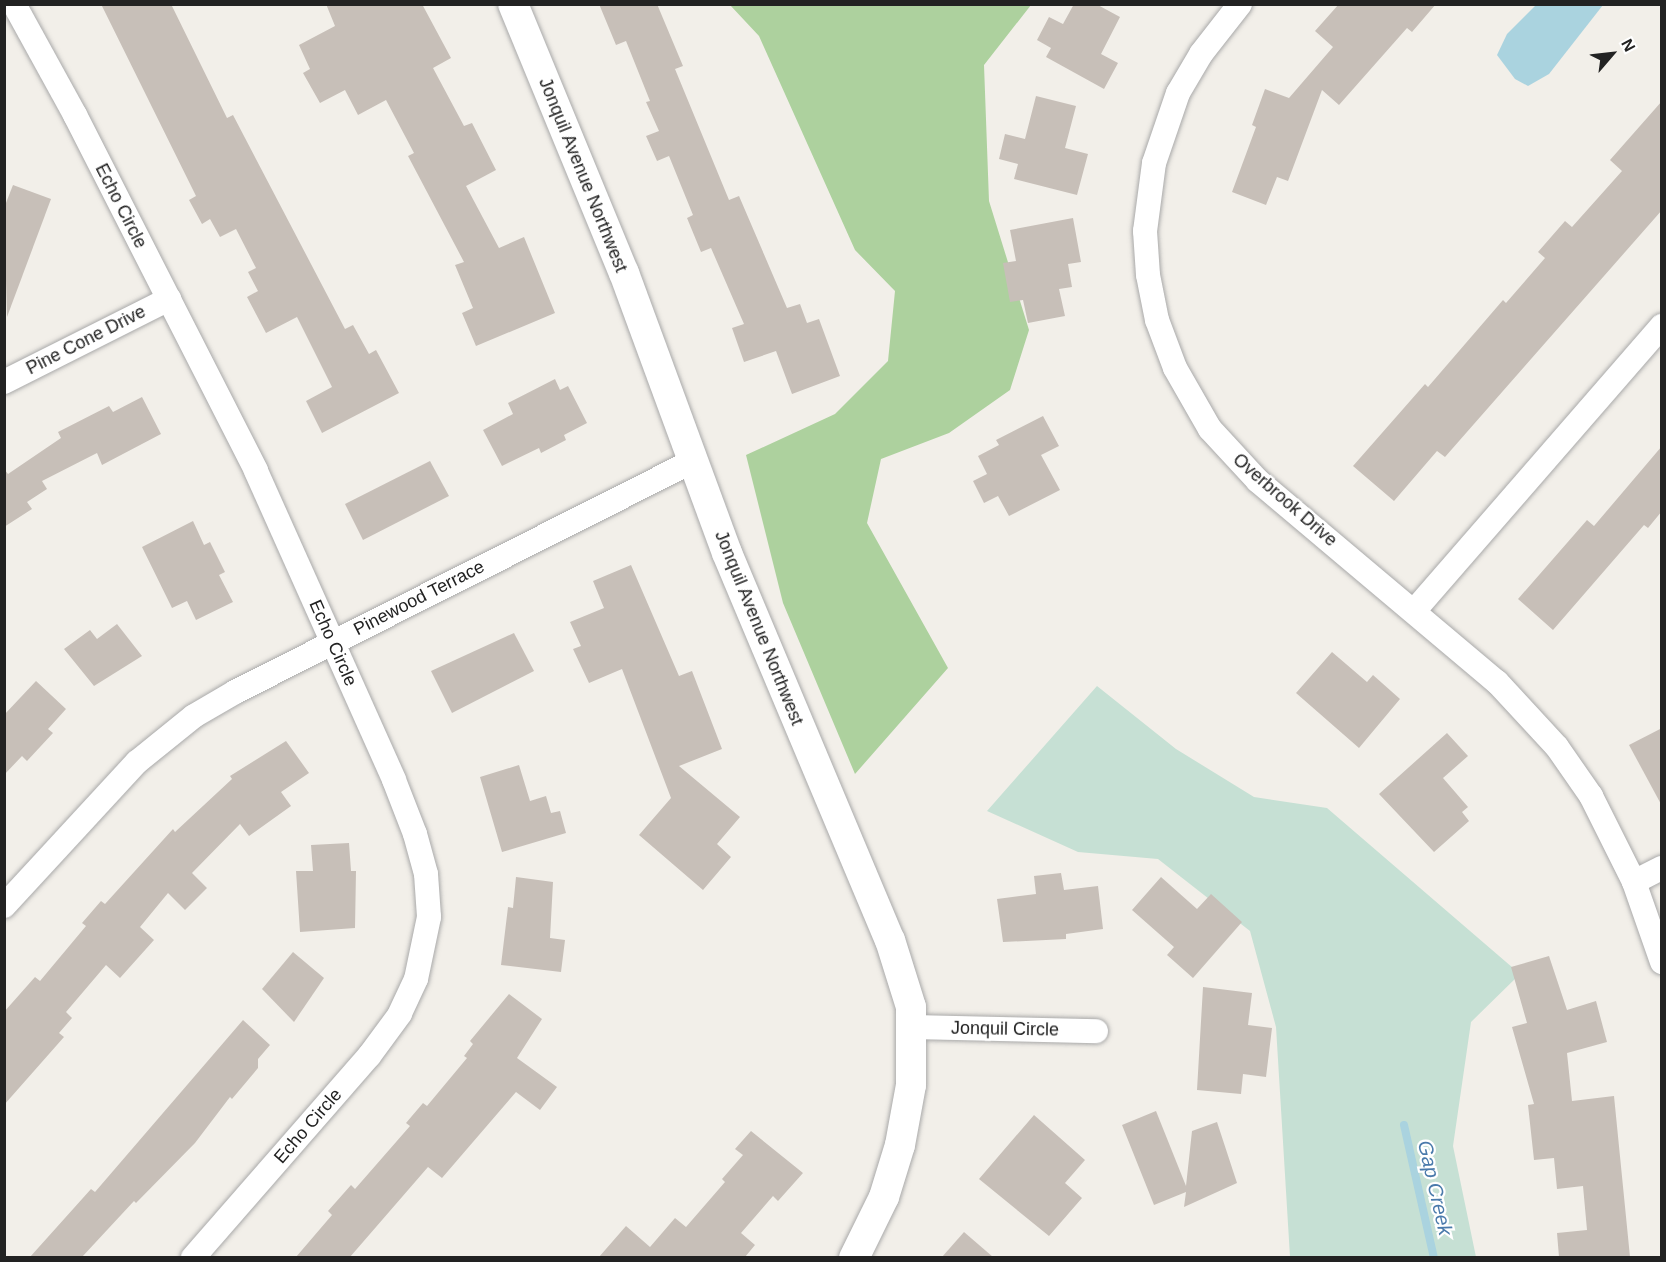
<!DOCTYPE html>
<html>
<head>
<meta charset="utf-8">
<style>
  body { margin:0 }
  #map { position:relative; width:1666px; height:1262px; overflow:hidden; background:#f2efe9; font-family:Helvetica,sans-serif }
  div>[style] { position:absolute }
  .forest>* { inset:0; background:#add19e }
  .wetland>* { inset:0; background:#c6e0d4 }
  .water>* { inset:0; background:#aad3df }
  .stream>* { height:8px; margin:-4px; padding:0 4px; transform-origin:4px; border-radius:4px; background:#aad3df }
  .building>* { inset:0; background:#c7bfb8 }
  .roads { filter:drop-shadow(0 0 2px #a9a9a9) drop-shadow(0 0 2px #a9a9a9) }
  .minor>* { height:24px; margin:-12px; padding:0 12px; transform-origin:12px; border-radius:12px; background:#fff }
  .tertiary>* { height:30px; margin:-15px; padding:0 15px; transform-origin:15px; border-radius:15px; background:#fff }
  span { translate:-50% -50%; white-space:nowrap; text-align:center; line-height:1.15; -webkit-text-stroke:4.5px #fff; paint-order:stroke }
  .street-label { font-size:18px; color:#222 }
  .water-label { font-size:20px; color:#4a7aab; font-style:italic }
  .frame { position:absolute; inset:0; border:6px solid #222; pointer-events:none }
  .north { position:absolute; left:1582px; top:24px; width:60px; height:60px; -webkit-text-stroke:4px #fff; paint-order:stroke; rotate:62deg; font-size:16px; font-weight:700; line-height:24px; text-align:center; color:#222 }
  .north::after { content:''; display:block; margin:auto; width:21px; height:27px; background:#222; clip-path:polygon(50% 0,100% 100%,50% 72%,0 100%) }
</style>
</head>
<body>
<div id="map">
  <div class="forest">
    <div style="clip-path:polygon(730px 5px,1031px 5px,984px 65px,989px 201px,1029px 330px,1010px 390px,949px 433px,881px 459px,867px 523px,948px 668px,855px 774px,783px 603px,746px 455px,835px 414px,888px 361px,895px 291px,855px 250px,759px 36px)"></div>
  </div>
  <div class="wetland">
    <div style="clip-path:polygon(1097px 686px,1176px 749px,1254px 797px,1327px 808px,1520px 974px,1471px 1022px,1453px 1146px,1476px 1257px,1290px 1257px,1276px 1027px,1250px 931px,1158px 859px,1078px 852px,987px 811px)"></div>
  </div>
  <div class="water">
    <div style="clip-path:polygon(1536px 5px,1603px 5px,1549px 74px,1528px 86px,1515px 79px,1497px 55px,1507px 34px)"></div>
  </div>
  <div class="stream">
    <div style="left:1404px;top:1125px;width:136px;rotate:77.3deg"></div>
  </div>
  <div class="building">
    <div style="clip-path:polygon(101px 4px,171px 4px,227px 118px,233px 115px,345px 329px,353px 325px,369px 354px,376px 350px,399px 393px,322px 433px,306px 401px,332px 387px,297px 317px,266px 333px,247px 297px,258px 291px,248px 272px,256px 268px,236px 229px,220px 237px,210px 219px,202px 224px,189px 200px,196px 196px)"></div>
    <div style="clip-path:polygon(326px 4px,422px 4px,451px 58px,433px 68px,464px 126px,472px 123px,496px 170px,466px 186px,499px 248px,524px 237px,555px 313px,476px 346px,462px 313px,473px 308px,455px 265px,464px 262px,408px 156px,414px 153px,386px 100px,358px 115px,345px 90px,320px 103px,303px 73px,310px 69px,299px 45px,335px 26px)"></div>
    <div style="clip-path:polygon(599px 4px,657px 4px,683px 66px,675px 69px,729px 200px,739px 196px,787px 308px,800px 304px,807px 323px,819px 319px,840px 376px,792px 394px,776px 351px,744px 362px,732px 328px,744px 324px,711px 248px,701px 252px,687px 218px,693px 215px,669px 156px,657px 161px,646px 136px,659px 131px,646px 102px,650px 101px,626px 41px,616px 45px)"></div>
    <div style="clip-path:polygon(1074px 4px,1096px 4px,1120px 17px,1101px 54px,1118px 63px,1104px 89px,1046px 57px,1051px 48px,1037px 40px,1049px 17px,1063px 24px)"></div>
    <div style="clip-path:polygon(1339px 4px,1436px 4px,1412px 32px,1407px 28px,1339px 105px,1322px 90px,1288px 181px,1277px 177px,1266px 205px,1232px 192px,1256px 127px,1252px 125px,1265px 89px,1289px 98px,1333px 47px,1315px 31px)"></div>
    <div style="clip-path:polygon(1036px 96px,1076px 106px,1065px 148px,1088px 154px,1077px 195px,1014px 179px,1018px 164px,999px 159px,1005px 134px,1025px 139px)"></div>
    <div style="clip-path:polygon(1662px 101px,1662px 210px,1445px 457px,1437px 451px,1394px 501px,1353px 466px,1425px 384px,1428px 387px,1503px 300px,1506px 303px,1545px 258px,1538px 252px,1565px 221px,1572px 227px,1622px 171px,1610px 160px)"></div>
    <div style="clip-path:polygon(13px 185px,51px 199px,7px 317px,4px 208px)"></div>
    <div style="clip-path:polygon(1073px 218px,1081px 262px,1068px 264px,1072px 287px,1059px 289px,1065px 316px,1028px 323px,1023px 300px,1010px 302px,1003px 263px,1016px 261px,1010px 230px)"></div>
    <div style="clip-path:polygon(555px 379px,560px 390px,568px 386px,587px 423px,564px 435px,566px 440px,541px 453px,539px 448px,502px 466px,483px 430px,513px 414px,508px 403px)"></div>
    <div style="clip-path:polygon(142px 397px,161px 434px,102px 465px,97px 453px,42px 481px,47px 489px,27px 502px,32px 509px,4px 527px,4px 469px,8px 474px,61px 438px,58px 432px,109px 406px,113px 412px)"></div>
    <div style="clip-path:polygon(1043px 416px,1059px 446px,1041px 455px,1060px 490px,1009px 516px,998px 496px,984px 503px,973px 481px,987px 474px,978px 456px,999px 445px,996px 440px)"></div>
    <div style="clip-path:polygon(1662px 446px,1662px 511px,1648px 528px,1644px 525px,1553px 630px,1518px 599px,1587px 520px,1594px 526px)"></div>
    <div style="clip-path:polygon(430px 461px,449px 496px,363px 540px,345px 504px)"></div>
    <div style="clip-path:polygon(193px 521px,204px 545px,210px 542px,225px 572px,219px 575px,233px 602px,196px 620px,187px 601px,172px 608px,142px 547px)"></div>
    <div style="clip-path:polygon(631px 565px,679px 676px,692px 671px,722px 749px,679px 766px,740px 817px,717px 844px,731px 857px,703px 890px,639px 835px,671px 798px,622px 669px,589px 683px,573px 649px,581px 646px,570px 622px,604px 608px,593px 581px)"></div>
    <div style="clip-path:polygon(117px 624px,142px 656px,94px 686px,64px 649px,90px 630px,97px 639px)"></div>
    <div style="clip-path:polygon(514px 633px,534px 671px,452px 713px,431px 671px)"></div>
    <div style="clip-path:polygon(1332px 652px,1367px 682px,1373px 675px,1400px 699px,1359px 748px,1296px 693px)"></div>
    <div style="clip-path:polygon(36px 681px,66px 709px,48px 729px,53px 733px,27px 761px,22px 756px,4px 775px,4px 715px)"></div>
    <div style="clip-path:polygon(1662px 728px,1662px 806px,1629px 745px)"></div>
    <div style="clip-path:polygon(1447px 733px,1468px 756px,1443px 778px,1468px 807px,1462px 812px,1469px 821px,1434px 852px,1379px 794px)"></div>
    <div style="clip-path:polygon(286px 741px,309px 773px,281px 792px,291px 806px,249px 836px,240px 824px,192px 873px,207px 888px,185px 910px,168px 893px,140px 927px,154px 940px,120px 978px,106px 965px,66px 1012px,72px 1018px,59px 1033px,64px 1037px,4px 1105px,4px 1012px,35px 977px,40px 981px,86px 926px,82px 923px,101px 901px,105px 904px,173px 829px,175px 832px,232px 779px,230px 776px)"></div>
    <div style="clip-path:polygon(519px 765px,530px 801px,546px 796px,551px 813px,560px 811px,566px 833px,502px 852px,480px 777px)"></div>
    <div style="clip-path:polygon(349px 843px,351px 871px,356px 871px,355px 928px,300px 932px,296px 871px,313px 871px,311px 845px)"></div>
    <div style="clip-path:polygon(1061px 873px,1064px 890px,1098px 886px,1103px 929px,1066px 934px,1066px 939px,1003px 942px,997px 899px,1036px 894px,1034px 876px)"></div>
    <div style="clip-path:polygon(516px 877px,553px 882px,550px 938px,565px 940px,561px 972px,501px 965px,508px 907px,513px 908px)"></div>
    <div style="clip-path:polygon(1161px 877px,1197px 909px,1211px 894px,1242px 922px,1193px 978px,1167px 955px,1174px 947px,1132px 910px)"></div>
    <div style="clip-path:polygon(293px 952px,324px 978px,294px 1022px,262px 989px)"></div>
    <div style="clip-path:polygon(1549px 956px,1567px 1010px,1596px 1001px,1607px 1042px,1567px 1053px,1572px 1101px,1614px 1096px,1630px 1257px,1559px 1257px,1557px 1233px,1587px 1230px,1583px 1186px,1557px 1189px,1554px 1158px,1534px 1160px,1528px 1105px,1534px 1104px,1512px 1027px,1527px 1023px,1511px 967px)"></div>
    <div style="clip-path:polygon(1203px 987px,1252px 993px,1248px 1025px,1272px 1028px,1266px 1077px,1243px 1074px,1241px 1094px,1197px 1090px)"></div>
    <div style="clip-path:polygon(509px 994px,542px 1019px,517px 1058px,557px 1087px,540px 1110px,516px 1092px,442px 1178px,428px 1167px,350px 1257px,296px 1257px,332px 1215px,328px 1211px,351px 1185px,355px 1189px,410px 1126px,406px 1123px,423px 1103px,427px 1106px,467px 1058px,464px 1056px,473px 1044px,470px 1041px)"></div>
    <div style="clip-path:polygon(243px 1020px,270px 1045px,258px 1059px,258px 1068px,232px 1099px,230px 1097px,195px 1143px,136px 1203px,134px 1201px,82px 1257px,30px 1257px,91px 1189px,95px 1192px)"></div>
    <div style="clip-path:polygon(1156px 1111px,1186px 1186px,1192px 1131px,1217px 1122px,1237px 1183px,1184px 1207px,1186px 1192px,1154px 1205px,1122px 1125px)"></div>
    <div style="clip-path:polygon(1034px 1115px,1085px 1160px,1065px 1183px,1082px 1198px,1049px 1236px,979px 1179px)"></div>
    <div style="clip-path:polygon(751px 1131px,803px 1173px,778px 1201px,773px 1196px,741px 1233px,755px 1245px,745px 1257px,599px 1257px,626px 1226px,650px 1247px,675px 1218px,686px 1227px,725px 1182px,722px 1179px,743px 1155px,735px 1149px)"></div>
    <div style="clip-path:polygon(964px 1232px,993px 1257px,942px 1257px)"></div>
  </div>
  <div class="roads">
    <div class="minor">
      <div style="left:14px;top:4px;width:127px;rotate:61.2deg"></div>
      <div style="left:75px;top:115px;width:399px;rotate:63deg"></div>
      <div style="left:256px;top:471px;width:338px;rotate:65.9deg"></div>
      <div style="left:394px;top:780px;width:58px;rotate:68.7deg"></div>
      <div style="left:415px;top:834px;width:41px;rotate:74.6deg"></div>
      <div style="left:426px;top:874px;width:43px;rotate:86deg"></div>
      <div style="left:429px;top:917px;width:63px;rotate:101.8deg"></div>
      <div style="left:416px;top:979px;width:38px;rotate:115deg"></div>
      <div style="left:400px;top:1014px;width:52px;rotate:126.4deg"></div>
      <div style="left:369px;top:1056px;width:268px;rotate:131.1deg"></div>
      <div style="left:1240px;top:4px;width:63px;rotate:128deg"></div>
      <div style="left:1201px;top:54px;width:45px;rotate:120.5deg"></div>
      <div style="left:1178px;top:93px;width:74px;rotate:108.9deg"></div>
      <div style="left:1154px;top:163px;width:69px;rotate:97.5deg"></div>
      <div style="left:1145px;top:231px;width:44px;rotate:86.1deg"></div>
      <div style="left:1148px;top:275px;width:46px;rotate:78.7deg"></div>
      <div style="left:1157px;top:320px;width:51px;rotate:69.4deg"></div>
      <div style="left:1175px;top:368px;width:70px;rotate:60.2deg"></div>
      <div style="left:1210px;top:429px;width:71px;rotate:47.3deg"></div>
      <div style="left:1258px;top:481px;width:312px;rotate:40.1deg"></div>
      <div style="left:1497px;top:682px;width:88px;rotate:47.3deg"></div>
      <div style="left:1557px;top:747px;width:60px;rotate:55.2deg"></div>
      <div style="left:1591px;top:796px;width:96px;rotate:63.4deg"></div>
      <div style="left:1634px;top:882px;width:85px;rotate:70.7deg"></div>
      <div style="left:4px;top:382px;width:185px;rotate:-26.7deg"></div>
      <div style="left:1414px;top:611px;width:378px;rotate:-49deg"></div>
      <div style="left:1634px;top:882px;width:31px;rotate:-27deg"></div>
      <div style="left:4px;top:906px;width:196px;rotate:-47.3deg"></div>
      <div style="left:137px;top:762px;width:73px;rotate:-38.9deg"></div>
      <div style="left:194px;top:716px;width:48px;rotate:-30.3deg"></div>
      <div style="left:235px;top:692px;width:513px;rotate:-26.76deg"></div>
      <div style="left:914px;top:1027px;width:182px;rotate:1.3deg"></div>
    </div>
    <div class="tertiary">
      <div style="left:513px;top:4px;width:291px;rotate:67.6deg"></div>
      <div style="left:624px;top:273px;width:298px;rotate:69.8deg"></div>
      <div style="left:727px;top:553px;width:420px;rotate:67.2deg"></div>
      <div style="left:890px;top:940px;width:70px;rotate:72.6deg"></div>
      <div style="left:911px;top:1007px;width:78px;rotate:90deg"></div>
      <div style="left:911px;top:1085px;width:61px;rotate:100.4deg"></div>
      <div style="left:900px;top:1145px;width:54px;rotate:107.1deg"></div>
      <div style="left:884px;top:1197px;width:68px;rotate:116.2deg"></div>
    </div>
  </div>
  <div class="street-label">
    <span style="left:583px;top:175px;rotate:68deg">Jonquil Avenue Northwest</span>
    <span style="left:121px;top:206px;rotate:63deg">Echo Circle</span>
    <span style="left:86px;top:340px;rotate:-27deg">Pine Cone Drive</span>
    <span style="left:1285px;top:500px;rotate:41deg">Overbrook Drive</span>
    <span style="left:419px;top:598px;rotate:-27deg">Pinewood Terrace</span>
    <span style="left:759px;top:628px;rotate:68deg">Jonquil Avenue Northwest</span>
    <span style="left:333px;top:643px;rotate:66deg">Echo Circle</span>
    <span style="left:1005px;top:1029px;rotate:1deg">Jonquil Circle</span>
    <span style="left:308px;top:1126px;rotate:-49deg">Echo Circle</span>
  </div>
  <div class="water-label">
    <span style="left:1435px;top:1188px;rotate:77deg">Gap Creek</span>
  </div>
  <div class="frame"></div>
  <div class="north">N</div>
</div>
</body>
</html>
